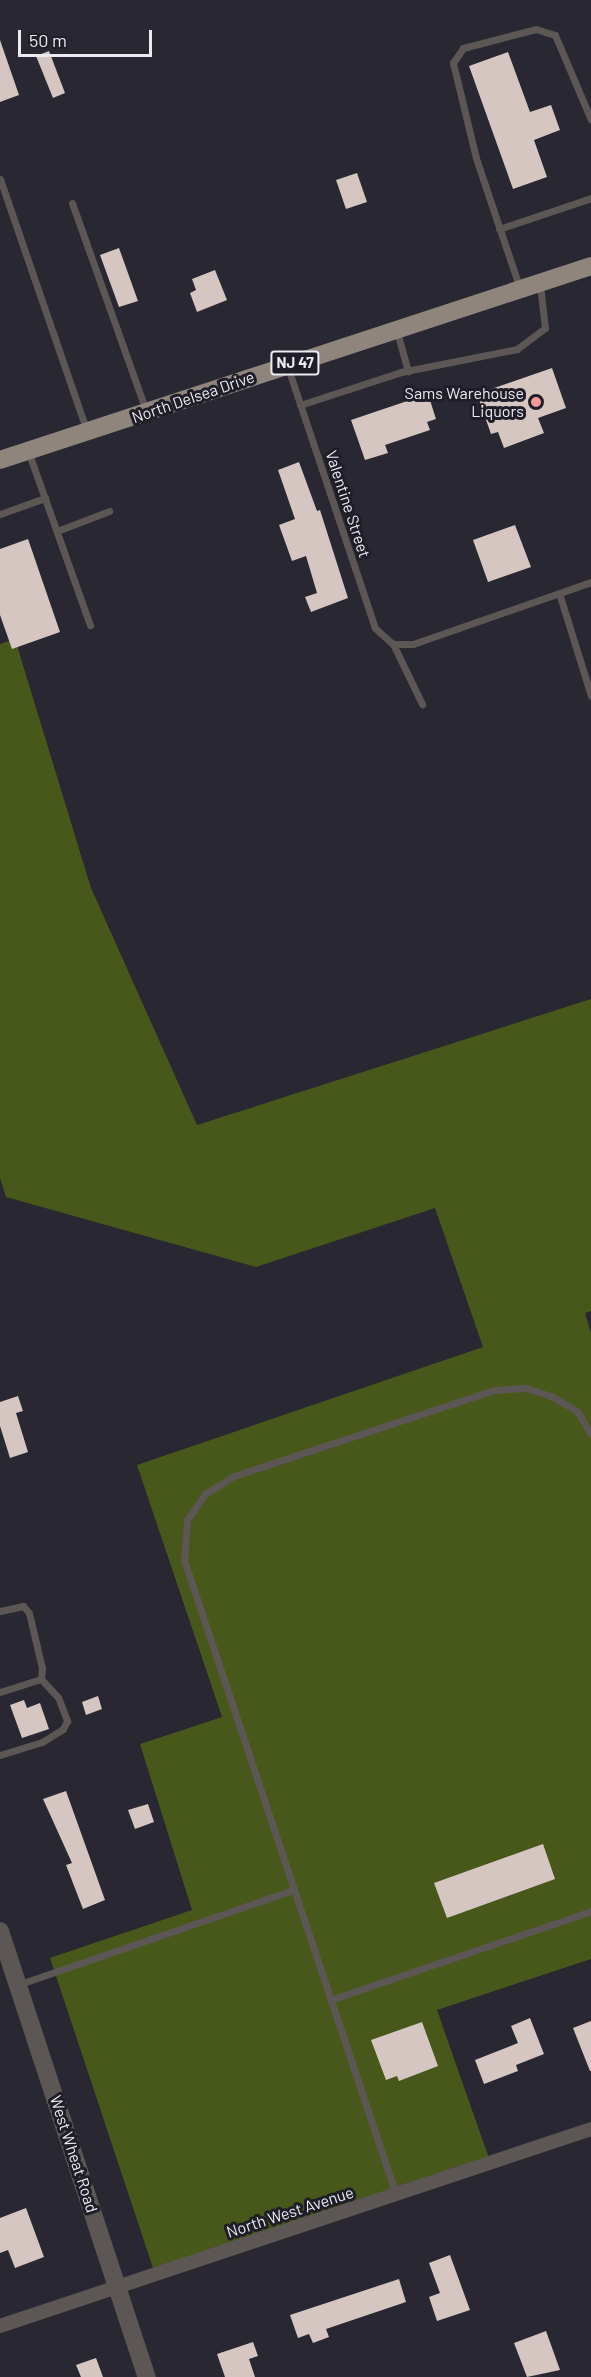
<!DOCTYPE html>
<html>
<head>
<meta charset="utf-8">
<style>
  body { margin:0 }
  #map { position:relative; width:591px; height:2377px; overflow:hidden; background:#282732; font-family:Barlow,sans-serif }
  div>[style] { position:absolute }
  .green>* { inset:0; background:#47581a }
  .building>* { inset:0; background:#d6c6c2 }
  .service>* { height:7px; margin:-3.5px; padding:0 3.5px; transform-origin:3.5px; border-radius:3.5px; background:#5c5754 }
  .minor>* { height:14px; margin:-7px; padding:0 7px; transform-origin:7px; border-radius:7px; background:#5c5754 }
  .tertiary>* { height:18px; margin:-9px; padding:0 9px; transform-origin:9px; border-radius:9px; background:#5c5754 }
  .primary>* { height:18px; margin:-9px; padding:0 9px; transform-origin:9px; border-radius:9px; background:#8f857d }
  .dots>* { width:16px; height:16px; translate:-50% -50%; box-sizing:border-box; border:3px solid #1f1e28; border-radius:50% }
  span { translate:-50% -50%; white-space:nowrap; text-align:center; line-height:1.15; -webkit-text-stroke:6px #1f1e28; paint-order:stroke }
  .shield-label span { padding:2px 4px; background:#1f1e28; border:2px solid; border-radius:4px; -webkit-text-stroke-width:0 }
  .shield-label { font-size:15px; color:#ecebf2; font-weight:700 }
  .poi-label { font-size:16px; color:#ecebf2 }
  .right { translate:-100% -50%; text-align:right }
  .street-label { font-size:16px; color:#ecebf2 }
  .scale { position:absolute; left:18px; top:30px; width:134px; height:27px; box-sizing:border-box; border:3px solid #ecebf2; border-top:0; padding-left:8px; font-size:18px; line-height:21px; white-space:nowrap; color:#ecebf2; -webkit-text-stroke:4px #1f1e28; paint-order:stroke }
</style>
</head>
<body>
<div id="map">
  <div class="green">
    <div style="clip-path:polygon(15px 639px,91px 888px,197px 1125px,591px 999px,591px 1311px,585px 1313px,591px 1333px,591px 1959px,437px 2010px,491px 2164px,156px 2277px,50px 1958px,192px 1910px,140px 1744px,222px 1717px,137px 1465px,483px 1347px,435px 1208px,256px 1267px,6px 1197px,0 1178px,0 644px)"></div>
  </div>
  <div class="building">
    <div style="clip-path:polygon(0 40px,19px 95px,0 102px)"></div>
    <div style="clip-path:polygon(49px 51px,65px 93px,53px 98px,36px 56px)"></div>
    <div style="clip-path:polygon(508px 52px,530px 112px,551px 105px,560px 130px,534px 140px,547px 177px,513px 189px,469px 66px)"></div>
    <div style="clip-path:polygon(357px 173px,367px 202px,346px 209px,336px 180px)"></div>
    <div style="clip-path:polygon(119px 248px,138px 301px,119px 307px,100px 255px)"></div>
    <div style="clip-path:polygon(215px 270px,227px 300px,197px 312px,190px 293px,196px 290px,192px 279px)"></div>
    <div style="clip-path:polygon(552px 368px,566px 408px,538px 418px,544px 433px,504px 448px,498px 432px,491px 434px,477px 394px)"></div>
    <div style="clip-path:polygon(428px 394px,436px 419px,427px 422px,430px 430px,385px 445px,388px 453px,365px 460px,351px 420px)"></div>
    <div style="clip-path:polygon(299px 462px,317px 511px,320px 510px,348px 598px,311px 612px,305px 597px,317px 593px,306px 556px,292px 561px,279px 525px,295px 519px,278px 470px)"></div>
    <div style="clip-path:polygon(515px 525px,531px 567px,488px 582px,473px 540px)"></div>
    <div style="clip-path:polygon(28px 539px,60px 632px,12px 649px,0 615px,0 549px)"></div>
    <div style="clip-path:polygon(18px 1396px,23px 1411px,16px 1413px,28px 1452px,10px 1458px,0 1426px,0 1402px)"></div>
    <div style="clip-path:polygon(98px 1696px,102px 1709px,86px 1715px,82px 1702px)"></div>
    <div style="clip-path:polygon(24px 1700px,27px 1708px,40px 1703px,49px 1729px,22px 1738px,10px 1705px)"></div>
    <div style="clip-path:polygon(66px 1791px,105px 1900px,83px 1909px,66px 1865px,72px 1863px,43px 1799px)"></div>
    <div style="clip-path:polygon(148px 1804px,154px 1822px,135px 1829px,128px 1810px)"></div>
    <div style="clip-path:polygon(543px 1844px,555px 1879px,447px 1918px,434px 1883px)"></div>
    <div style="clip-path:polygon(530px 2018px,544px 2054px,516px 2065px,518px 2071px,484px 2084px,475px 2060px,518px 2043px,511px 2026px)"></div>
    <div style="clip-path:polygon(591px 2021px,591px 2071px,590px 2071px,573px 2028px)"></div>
    <div style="clip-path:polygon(422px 2022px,438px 2066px,399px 2081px,397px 2076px,386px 2080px,371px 2040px)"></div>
    <div style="clip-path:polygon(26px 2208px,44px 2257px,15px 2268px,8px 2250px,0 2253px,0 2218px)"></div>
    <div style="clip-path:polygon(450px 2255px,470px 2310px,437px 2321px,429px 2297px,440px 2293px,429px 2263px)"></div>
    <div style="clip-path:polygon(399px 2279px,406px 2302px,326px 2329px,329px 2337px,313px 2343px,309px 2334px,298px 2338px,290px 2315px)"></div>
    <div style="clip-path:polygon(546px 2331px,560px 2370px,527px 2377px,514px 2343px)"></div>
    <div style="clip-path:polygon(253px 2342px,258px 2356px,249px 2359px,255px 2377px,225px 2377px,217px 2354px)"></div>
    <div style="clip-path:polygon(96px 2358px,103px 2377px,81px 2377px,76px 2365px)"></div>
  </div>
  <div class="service">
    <div style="left:0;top:179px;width:267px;rotate:71deg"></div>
    <div style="left:72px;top:203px;width:221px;rotate:70.4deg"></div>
    <div style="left:499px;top:229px;width:97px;rotate:-18.6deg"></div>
    <div style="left:520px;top:289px;width:138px;rotate:-108.6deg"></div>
    <div style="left:476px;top:158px;width:98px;rotate:-103.6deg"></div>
    <div style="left:453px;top:63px;width:18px;rotate:-56deg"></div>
    <div style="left:463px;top:48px;width:75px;rotate:-14.6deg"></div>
    <div style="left:536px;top:29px;width:20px;rotate:18deg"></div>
    <div style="left:555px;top:35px;width:92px;rotate:67deg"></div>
    <div style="left:397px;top:332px;width:41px;rotate:74.2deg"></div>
    <div style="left:288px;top:368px;width:274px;rotate:71.5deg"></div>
    <div style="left:375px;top:628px;width:24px;rotate:42deg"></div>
    <div style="left:393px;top:644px;width:20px"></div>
    <div style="left:413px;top:644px;width:188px;rotate:-19.2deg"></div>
    <div style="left:300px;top:405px;width:106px;rotate:-18.1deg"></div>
    <div style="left:401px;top:372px;width:118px;rotate:-11.2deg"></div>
    <div style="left:517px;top:349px;width:35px;rotate:-37deg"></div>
    <div style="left:545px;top:328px;width:43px;rotate:-96.6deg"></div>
    <div style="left:28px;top:451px;width:185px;rotate:70.4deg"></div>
    <div style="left:0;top:514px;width:48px;rotate:-19.6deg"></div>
    <div style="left:57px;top:531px;width:56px;rotate:-21deg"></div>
    <div style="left:559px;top:593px;width:108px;rotate:72.7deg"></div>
    <div style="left:393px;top:644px;width:67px;rotate:64.2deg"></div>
    <div style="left:0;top:1611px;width:24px;rotate:-12deg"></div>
    <div style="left:23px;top:1606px;width:9px;rotate:49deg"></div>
    <div style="left:29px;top:1613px;width:57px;rotate:76.7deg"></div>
    <div style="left:42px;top:1668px;width:11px;rotate:95deg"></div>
    <div style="left:41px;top:1679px;width:25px;rotate:47deg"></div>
    <div style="left:58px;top:1697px;width:26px;rotate:69deg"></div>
    <div style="left:67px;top:1721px;width:9px;rotate:117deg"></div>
    <div style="left:63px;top:1729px;width:25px;rotate:148deg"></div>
    <div style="left:42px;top:1742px;width:44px;rotate:162.8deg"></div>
    <div style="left:0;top:1692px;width:43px;rotate:-17.6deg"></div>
    <div style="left:20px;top:1984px;width:289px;rotate:-19deg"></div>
    <div style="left:330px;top:2000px;width:276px;rotate:-18.8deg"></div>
    <div style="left:396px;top:2195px;width:669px;rotate:-108.46deg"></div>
    <div style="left:184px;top:1560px;width:40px;rotate:-85.7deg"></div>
    <div style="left:187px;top:1520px;width:32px;rotate:-55deg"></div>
    <div style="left:205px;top:1494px;width:34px;rotate:-32deg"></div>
    <div style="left:234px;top:1476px;width:274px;rotate:-18.3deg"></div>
    <div style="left:494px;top:1390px;width:32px;rotate:-4deg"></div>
    <div style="left:526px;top:1388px;width:26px;rotate:18deg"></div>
    <div style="left:551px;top:1396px;width:30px;rotate:30deg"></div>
    <div style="left:577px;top:1411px;width:27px;rotate:59deg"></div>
  </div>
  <div class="minor">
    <div style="left:0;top:2326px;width:623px;rotate:-18.43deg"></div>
  </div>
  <div class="tertiary">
    <div style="left:0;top:1931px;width:470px;rotate:71.8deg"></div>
  </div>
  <div class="primary">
    <div style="left:0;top:460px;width:622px;rotate:-18.17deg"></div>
  </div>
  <div class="dots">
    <div style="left:536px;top:402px;background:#f59b9a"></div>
  </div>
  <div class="shield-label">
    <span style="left:295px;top:363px">NJ 47</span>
  </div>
  <div class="poi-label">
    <span class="right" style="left:524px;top:402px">Sams Warehouse<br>Liquors</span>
  </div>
  <div class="street-label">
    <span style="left:193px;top:397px;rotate:-19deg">North Delsea Drive</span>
    <span style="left:348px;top:504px;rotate:72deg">Valentine Street</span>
    <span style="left:74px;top:2154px;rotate:72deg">West Wheat Road</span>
    <span style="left:290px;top:2212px;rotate:-18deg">North West Avenue</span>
  </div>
  <div class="scale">50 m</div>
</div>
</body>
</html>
